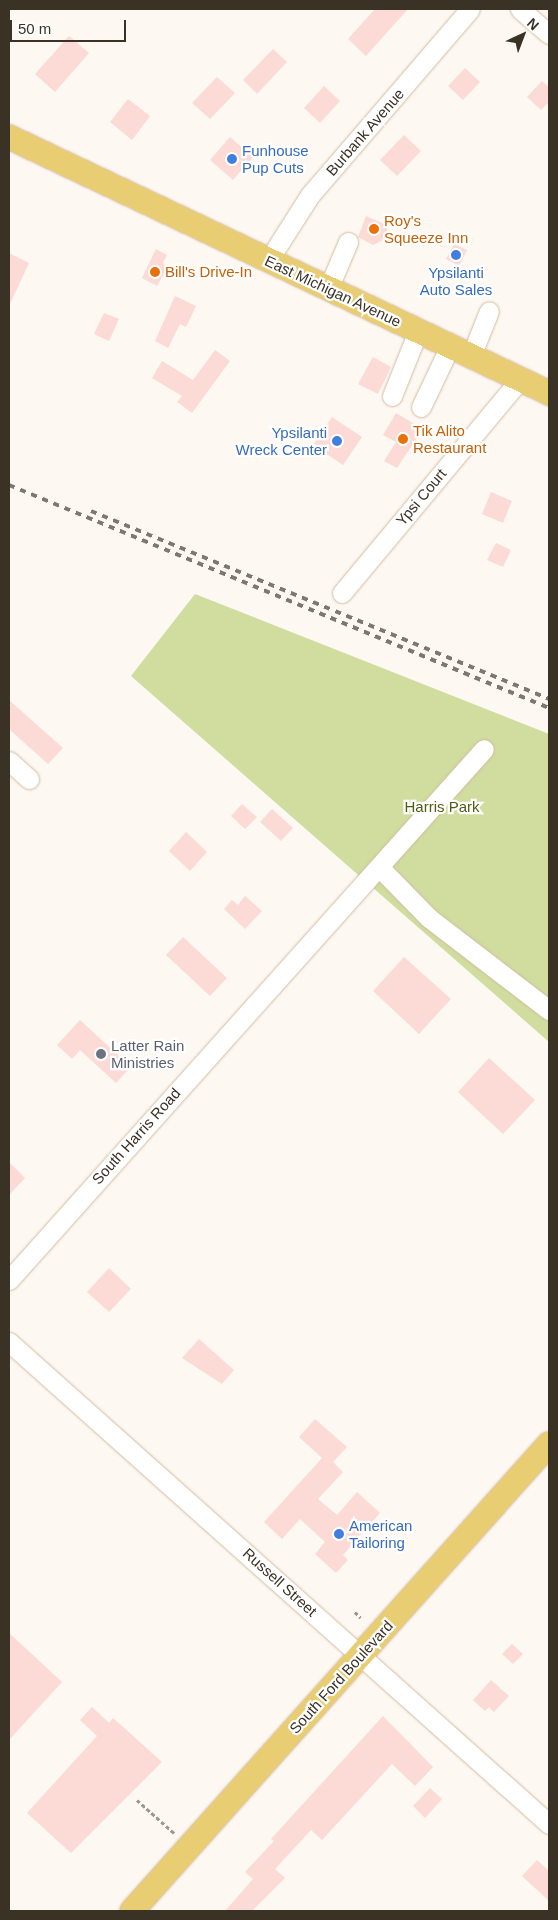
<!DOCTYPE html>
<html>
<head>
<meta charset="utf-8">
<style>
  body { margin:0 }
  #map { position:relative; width:558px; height:1920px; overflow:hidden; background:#fdf8f2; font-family:Arial,sans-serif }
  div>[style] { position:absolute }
  .green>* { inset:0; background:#d0dd9f }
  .building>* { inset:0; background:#fcdad5 }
  .path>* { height:2.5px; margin-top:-1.25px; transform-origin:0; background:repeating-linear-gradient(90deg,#9e978e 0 4px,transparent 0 6.5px) }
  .roads { filter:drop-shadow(0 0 1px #d3bb9e) drop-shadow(0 0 1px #d3bb9e) }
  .minor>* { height:19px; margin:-9.5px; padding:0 9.5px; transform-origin:9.5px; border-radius:9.5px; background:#fff }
  .major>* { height:24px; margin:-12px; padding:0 12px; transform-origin:12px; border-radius:12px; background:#e8cd73 }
  .rail>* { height:4px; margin-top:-2px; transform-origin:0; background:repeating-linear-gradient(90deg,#7f776d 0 6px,transparent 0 12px) }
  .dots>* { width:14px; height:14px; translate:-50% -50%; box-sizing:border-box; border:2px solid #fff; border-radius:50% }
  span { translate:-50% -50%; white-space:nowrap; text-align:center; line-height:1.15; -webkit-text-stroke:4.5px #fff; paint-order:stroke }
  .street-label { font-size:15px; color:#3b3226 }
  .shop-label { font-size:15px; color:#366cbe }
  .left { translate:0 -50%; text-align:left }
  .right { translate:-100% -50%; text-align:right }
  .food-label { font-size:15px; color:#c56008 }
  .park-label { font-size:15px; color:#525c12 }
  .worship-label { font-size:15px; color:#5b616d }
  .frame { position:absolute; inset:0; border:10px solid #3b3226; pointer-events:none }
  .north { position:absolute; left:498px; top:10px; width:50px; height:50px; -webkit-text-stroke:4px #fff; paint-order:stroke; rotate:43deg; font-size:14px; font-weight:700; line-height:20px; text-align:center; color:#3b3226 }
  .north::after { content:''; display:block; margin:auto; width:18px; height:22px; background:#3b3226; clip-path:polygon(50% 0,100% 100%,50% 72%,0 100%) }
  .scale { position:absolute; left:10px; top:20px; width:116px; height:22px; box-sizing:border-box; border:2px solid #3b3226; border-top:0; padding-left:6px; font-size:15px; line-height:18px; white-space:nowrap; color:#3b3226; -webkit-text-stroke:4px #fff; paint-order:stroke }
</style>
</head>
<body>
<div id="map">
  <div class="green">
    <div style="clip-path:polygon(195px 594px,549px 734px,549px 1042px,131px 676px)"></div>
  </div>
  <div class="building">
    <div style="clip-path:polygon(375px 9px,408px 9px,366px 56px,348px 39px)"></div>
    <div style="clip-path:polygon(69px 36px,89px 53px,55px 92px,35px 74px)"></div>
    <div style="clip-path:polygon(273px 49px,287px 62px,257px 94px,243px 80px)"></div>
    <div style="clip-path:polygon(465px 68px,480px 82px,463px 100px,448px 86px)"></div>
    <div style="clip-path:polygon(217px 77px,235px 93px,210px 119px,192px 103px)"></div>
    <div style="clip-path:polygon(542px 81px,549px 87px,549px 102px,541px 110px,527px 97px)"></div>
    <div style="clip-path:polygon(324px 86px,340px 101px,320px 123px,304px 108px)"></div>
    <div style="clip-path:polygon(128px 99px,150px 116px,132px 140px,110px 122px)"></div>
    <div style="clip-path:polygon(404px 135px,421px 151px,397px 176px,380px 160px)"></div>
    <div style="clip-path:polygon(230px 137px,253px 157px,233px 180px,210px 160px)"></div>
    <div style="clip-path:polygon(366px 216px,389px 226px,383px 240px,373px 245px,358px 237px)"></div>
    <div style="clip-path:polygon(454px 244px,467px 250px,459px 266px,446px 259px)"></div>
    <div style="clip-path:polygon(156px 249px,167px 255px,163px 263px,168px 266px,157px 286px,142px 278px)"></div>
    <div style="clip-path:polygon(9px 253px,29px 263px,9px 306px)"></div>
    <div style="clip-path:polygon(175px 296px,196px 306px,186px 327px,180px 324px,168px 348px,155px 341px)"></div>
    <div style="clip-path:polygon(104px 313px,119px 319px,109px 341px,94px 334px)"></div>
    <div style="clip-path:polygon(215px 350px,230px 361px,192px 413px,177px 402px,182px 396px,152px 378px,162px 361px,193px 380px)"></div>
    <div style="clip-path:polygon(373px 357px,391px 367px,378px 394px,358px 384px)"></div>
    <div style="clip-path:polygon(396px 413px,423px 429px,397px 468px,384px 461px,396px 442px,383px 435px)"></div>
    <div style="clip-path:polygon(332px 417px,362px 437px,343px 465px,313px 445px)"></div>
    <div style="clip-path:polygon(491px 492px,512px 501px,503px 523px,482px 514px)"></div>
    <div style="clip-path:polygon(496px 543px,511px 550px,503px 567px,487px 560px)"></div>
    <div style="clip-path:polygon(9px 700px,63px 748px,48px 764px,9px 729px)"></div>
    <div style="clip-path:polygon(242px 804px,257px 817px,245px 829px,231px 816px)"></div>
    <div style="clip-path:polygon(272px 809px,293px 828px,281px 841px,260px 822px)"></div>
    <div style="clip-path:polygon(186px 832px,207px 852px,190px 871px,169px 851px)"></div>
    <div style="clip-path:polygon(245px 896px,262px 911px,245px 929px,224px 909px,232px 900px,238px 905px)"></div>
    <div style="clip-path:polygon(183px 937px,227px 978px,210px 996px,166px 955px)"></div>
    <div style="clip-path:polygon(404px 957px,451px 999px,419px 1034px,373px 991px)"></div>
    <div style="clip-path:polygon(80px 1020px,131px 1067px,116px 1083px,80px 1050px,72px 1059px,57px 1045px)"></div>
    <div style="clip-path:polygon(489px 1058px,535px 1100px,503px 1134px,458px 1092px)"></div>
    <div style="clip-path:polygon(9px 1162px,25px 1178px,9px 1195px)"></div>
    <div style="clip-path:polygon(109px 1268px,131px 1289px,109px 1312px,87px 1292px)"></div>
    <div style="clip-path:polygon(199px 1339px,234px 1370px,222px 1384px,182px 1358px)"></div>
    <div style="clip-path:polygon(315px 1419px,347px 1447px,333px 1462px,343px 1472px,318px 1499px,337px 1515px,357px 1492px,380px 1513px,343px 1555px,348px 1560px,336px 1573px,315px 1554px,325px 1542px,300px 1519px,282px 1539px,264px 1522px,322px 1458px,299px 1437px)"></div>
    <div style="clip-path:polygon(9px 1633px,62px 1682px,9px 1740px)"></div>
    <div style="clip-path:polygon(512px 1644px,523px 1654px,513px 1664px,502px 1654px)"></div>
    <div style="clip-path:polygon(491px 1680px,509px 1696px,494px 1712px,489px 1707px,485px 1711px,473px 1700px)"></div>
    <div style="clip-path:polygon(92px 1707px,109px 1723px,113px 1718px,162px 1762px,71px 1853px,27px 1813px,97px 1736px,80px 1720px)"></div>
    <div style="clip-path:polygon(383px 1716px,433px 1767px,415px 1786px,392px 1764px,322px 1840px,311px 1830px,275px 1869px,285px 1878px,252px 1911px,225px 1911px,253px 1879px,245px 1872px,274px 1841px,271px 1839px)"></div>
    <div style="clip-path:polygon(430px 1788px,442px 1799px,425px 1818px,413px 1806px)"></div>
    <div style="clip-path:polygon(537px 1860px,549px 1871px,549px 1901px,522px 1876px)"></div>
  </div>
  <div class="path">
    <div style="left:355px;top:1612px;width:8px;rotate:45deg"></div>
    <div style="left:137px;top:1800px;width:50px;rotate:41.7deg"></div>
  </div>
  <div class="roads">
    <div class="minor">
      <div style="left:520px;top:9px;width:38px;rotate:41deg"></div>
      <div style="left:268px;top:261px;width:78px;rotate:-57.5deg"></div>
      <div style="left:310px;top:195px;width:245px;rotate:-49.3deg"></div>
      <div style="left:328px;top:289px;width:51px;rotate:-66.9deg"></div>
      <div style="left:471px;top:356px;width:48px;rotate:-68.2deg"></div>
      <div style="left:392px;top:396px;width:70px;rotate:-68.2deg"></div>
      <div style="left:421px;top:407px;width:68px;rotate:-64.6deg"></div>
      <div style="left:342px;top:593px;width:278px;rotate:-50.2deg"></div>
      <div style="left:9px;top:761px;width:27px;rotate:42deg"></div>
      <div style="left:380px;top:868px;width:70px;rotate:45.6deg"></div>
      <div style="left:429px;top:918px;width:151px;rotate:37.5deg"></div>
      <div style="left:9px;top:1280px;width:712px;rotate:-48.19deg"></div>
      <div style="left:9px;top:1342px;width:724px;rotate:41.75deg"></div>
    </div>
    <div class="major">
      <div style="left:9px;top:137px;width:598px;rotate:25.36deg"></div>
      <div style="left:132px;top:1911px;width:626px;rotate:-48.24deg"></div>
    </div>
  </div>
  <div class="rail">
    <div style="left:9px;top:485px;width:584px;rotate:22.44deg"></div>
    <div style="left:91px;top:511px;width:495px;rotate:22.3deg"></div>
  </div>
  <div class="dots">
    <div style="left:232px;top:159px;background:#3f7fe0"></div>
    <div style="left:374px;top:229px;background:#e8710a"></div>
    <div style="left:456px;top:255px;background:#3f7fe0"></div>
    <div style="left:155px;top:272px;background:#e8710a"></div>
    <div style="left:403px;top:439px;background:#e8710a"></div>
    <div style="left:337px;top:441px;background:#3f7fe0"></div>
    <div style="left:101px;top:1054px;background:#6b7280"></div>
    <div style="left:339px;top:1534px;background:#3f7fe0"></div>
  </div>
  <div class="street-label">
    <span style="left:365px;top:132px;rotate:-49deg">Burbank Avenue</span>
    <span style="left:333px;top:291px;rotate:25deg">East Michigan Avenue</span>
    <span style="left:421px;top:497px;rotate:-50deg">Ypsi Court</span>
    <span style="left:136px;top:1136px;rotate:-48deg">South Harris Road</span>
    <span style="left:280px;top:1582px;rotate:42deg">Russell Street</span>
    <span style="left:341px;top:1677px;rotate:-48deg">South Ford Boulevard</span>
  </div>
  <div class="shop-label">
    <span class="left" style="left:242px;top:159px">Funhouse<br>Pup Cuts</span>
    <span style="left:456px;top:281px">Ypsilanti<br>Auto Sales</span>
    <span class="right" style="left:327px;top:441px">Ypsilanti<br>Wreck Center</span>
    <span class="left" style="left:349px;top:1534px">American<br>Tailoring</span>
  </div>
  <div class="food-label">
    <span class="left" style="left:384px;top:229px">Roy's<br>Squeeze Inn</span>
    <span class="left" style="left:165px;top:272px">Bill's Drive-In</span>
    <span class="left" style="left:413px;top:439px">Tik Alito<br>Restaurant</span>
  </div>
  <div class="park-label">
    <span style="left:442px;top:807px">Harris Park</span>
  </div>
  <div class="worship-label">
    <span class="left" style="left:111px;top:1054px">Latter Rain<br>Ministries</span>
  </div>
  <div class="frame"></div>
  <div class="north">N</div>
  <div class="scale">50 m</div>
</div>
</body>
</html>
